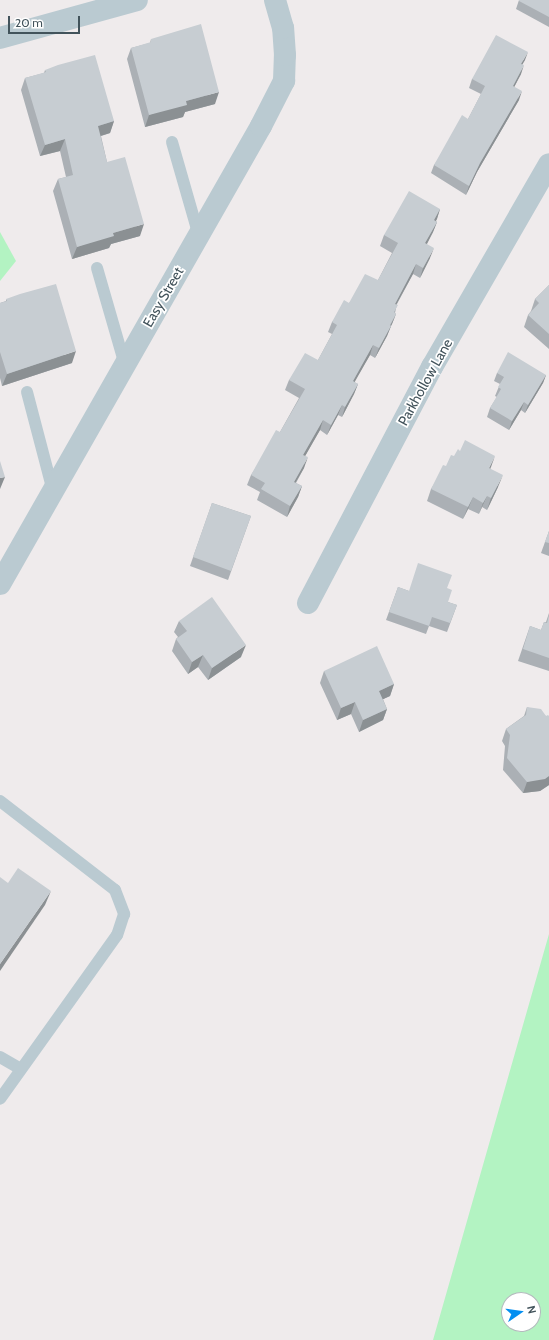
<!DOCTYPE html>
<html>
<head>
<meta charset="utf-8">
<style>
  body { margin:0 }
  #map { position:relative; width:549px; height:1340px; overflow:hidden; background:#efebec; font-family:Cabin,sans-serif }
  div>[style] { position:absolute }
  .green>* { inset:0; background:#b3f3c2 }
  .lane>* { height:12px; margin:-6px; padding:0 6px; transform-origin:6px; border-radius:6px; background:#bacad1 }
  .street>* { height:22px; margin:-11px; padding:0 11px; transform-origin:11px; border-radius:11px; background:#bacad1 }
  .wall>* { inset:0; background:#abb0b5 }
  .shaded-wall>* { inset:0; background:#8b9093 }
  .building>* { inset:0; background:#c7cdd2 }
  span { translate:-50% -50%; white-space:nowrap; text-align:center; line-height:1.15; -webkit-text-stroke:3.5px #fff; paint-order:stroke }
  .street-label { font-size:14px; color:#42535b }
  .north { position:absolute; left:501px; top:1292px; width:40px; height:40px; box-sizing:border-box; background:#fff; border:1px solid #b3babd; border-radius:50%; rotate:77deg; font-size:11px; font-weight:700; line-height:16px; text-align:center; color:#42535b }
  .north::after { content:''; display:block; margin:auto; width:14px; height:18px; background:#048ff1; clip-path:polygon(50% 0,100% 100%,50% 72%,0 100%) }
  .scale { position:absolute; left:8px; top:16px; width:72px; height:18px; box-sizing:border-box; border:2px solid #42535b; border-top:0; padding-left:5px; font-size:12px; line-height:14px; white-space:nowrap; color:#42535b; -webkit-text-stroke:3px #fff; paint-order:stroke }
</style>
</head>
<body>
<div id="map">
  <div class="green">
    <div style="clip-path:polygon(0 232px,16px 261px,0 281px)"></div>
    <div style="clip-path:polygon(evenodd,549px 934px,549px 1340px,433px 1340px,549px 934px,509px 1300px,533px 1300px,533px 1324px,509px 1324px,509px 1300px)"></div>
  </div>
  <div class="lane">
    <div style="left:172px;top:142px;width:98px;rotate:74deg"></div>
    <div style="left:97px;top:268px;width:101px;rotate:73.9deg"></div>
    <div style="left:27px;top:392px;width:102px;rotate:75.3deg"></div>
    <div style="left:0;top:801px;width:145px;rotate:37.7deg"></div>
    <div style="left:115px;top:890px;width:26px;rotate:69deg"></div>
    <div style="left:124px;top:914px;width:22px;rotate:108deg"></div>
    <div style="left:117px;top:935px;width:201px;rotate:125.5deg"></div>
    <div style="left:0;top:1057px;width:24px;rotate:30deg"></div>
  </div>
  <div class="street">
    <div style="left:0;top:38px;width:142px;rotate:-15.5deg"></div>
    <div style="left:0;top:584px;width:527px;rotate:-60.32deg"></div>
    <div style="left:261px;top:126px;width:51px;rotate:-62.9deg"></div>
    <div style="left:284px;top:81px;width:26px;rotate:-88deg"></div>
    <div style="left:285px;top:55px;width:27px;rotate:-94deg"></div>
    <div style="left:283px;top:28px;width:29px;rotate:-106deg"></div>
    <div style="left:308px;top:603px;width:267px;rotate:-62.3deg"></div>
    <div style="left:432px;top:367px;width:234px;rotate:-60deg"></div>
  </div>
  <div class="wall">
    <div style="clip-path:polygon(519px 0,549px 0,549px 27px,516px 9px)"></div>
    <div style="clip-path:polygon(151px 39px,215px 104px,185px 112px,183px 117px,145px 127px,127px 59px,131px 48px,150px 43px)"></div>
    <div style="clip-path:polygon(525px 60px,522px 64px,521px 74px,514px 87px,519px 100px,477px 172px,466px 195px,431px 173px,434px 165px,468px 119px,481px 94px,469px 88px,472px 79px)"></div>
    <div style="clip-path:polygon(45px 70px,114px 121px,110px 133px,101px 136px,107px 162px,140px 236px,111px 244px,109px 248px,72px 259px,53px 191px,58px 179px,66px 177px,60px 151px,40px 156px,21px 90px,25px 78px,44px 73px)"></div>
    <div style="clip-path:polygon(440px 209px,436px 221px,437px 222px,433px 232px,427px 244px,430px 258px,420px 278px,413px 274px,397px 304px,395px 313px,396px 314px,387px 336px,375px 358px,370px 355px,354px 382px,358px 384px,354px 394px,342px 417px,338px 415px,327px 435px,320px 430px,305px 456px,304px 468px,296px 483px,302px 486px,298px 497px,287px 517px,257px 500px,260px 492px,247px 485px,251px 475px,280px 432px,299px 398px,285px 390px,289px 380px,318px 360px,332px 334px,328px 332px,332px 322px,349px 303px,378px 280px,392px 253px,380px 246px,384px 235px)"></div>
    <div style="clip-path:polygon(549px 285px,549px 349px,524px 327px,528px 315px,531px 311px,535px 299px)"></div>
    <div style="clip-path:polygon(6px 299px,72px 363px,2px 386px,0 378px,0 303px,6px 301px)"></div>
    <div style="clip-path:polygon(497px 373px,546px 375px,543px 383px,525px 413px,521px 410px,509px 430px,487px 417px,490px 408px,497px 397px,495px 396px,500px 384px,494px 381px)"></div>
    <div style="clip-path:polygon(446px 466px,490px 468px,498px 487px,487px 510px,482px 507px,479px 514px,468px 509px,463px 519px,427px 501px,431px 489px)"></div>
    <div style="clip-path:polygon(212px 503px,251px 516px,228px 580px,190px 566px)"></div>
    <div style="clip-path:polygon(549px 531px,549px 556px,541px 553px)"></div>
    <div style="clip-path:polygon(398px 587px,409px 591px,447px 588px,448px 602px,457px 605px,447px 632px,429px 626px,426px 634px,386px 620px)"></div>
    <div style="clip-path:polygon(549px 613px,549px 671px,518px 661px,530px 626px,541px 630px,544px 622px,546px 622px)"></div>
    <div style="clip-path:polygon(179px 621px,241px 657px,208px 680px,198px 667px,188px 674px,172px 651px,176px 639px,178px 637px,174px 632px)"></div>
    <div style="clip-path:polygon(324px 671px,394px 684px,390px 696px,383px 699px,387px 709px,383px 720px,359px 732px,351px 714px,337px 720px,320px 683px)"></div>
    <div style="clip-path:polygon(527px 707px,546px 716px,549px 716px,549px 785px,540px 791px,523px 793px,503px 770px,505px 746px,502px 741px,506px 729px,524px 716px)"></div>
  </div>
  <div class="shaded-wall">
    <div style="clip-path:polygon(528px 52px,525px 60px,518px 72px,521px 64px)"></div>
    <div style="clip-path:polygon(524px 65px,521px 74px,510px 95px,513px 86px)"></div>
    <div style="clip-path:polygon(522px 91px,519px 100px,477px 172px,466px 195px,469px 186px,480px 163px)"></div>
    <div style="clip-path:polygon(219px 92px,215px 104px,185px 112px,183px 117px,145px 127px,149px 115px,186px 101px)"></div>
    <div style="clip-path:polygon(114px 121px,110px 133px,94px 138px,98px 126px)"></div>
    <div style="clip-path:polygon(65px 139px,60px 151px,40px 156px,45px 145px)"></div>
    <div style="clip-path:polygon(440px 209px,437px 219px,430px 230px,434px 220px)"></div>
    <div style="clip-path:polygon(437px 222px,433px 232px,422px 253px,425px 243px)"></div>
    <div style="clip-path:polygon(144px 224px,140px 236px,111px 244px,109px 248px,72px 259px,77px 247px,113px 233px)"></div>
    <div style="clip-path:polygon(434px 248px,430px 258px,420px 278px,423px 268px)"></div>
    <div style="clip-path:polygon(416px 264px,413px 274px,391px 314px,395px 304px)"></div>
    <div style="clip-path:polygon(396px 314px,392px 324px,388px 331px,391px 326px,387px 336px,375px 358px,379px 348px)"></div>
    <div style="clip-path:polygon(373px 345px,370px 355px,349px 392px,353px 381px)"></div>
    <div style="clip-path:polygon(76px 351px,72px 363px,2px 386px,7px 374px)"></div>
    <div style="clip-path:polygon(546px 375px,543px 383px,525px 413px,528px 405px)"></div>
    <div style="clip-path:polygon(358px 384px,354px 394px,342px 417px,345px 407px)"></div>
    <div style="clip-path:polygon(524px 402px,521px 410px,509px 430px,512px 421px)"></div>
    <div style="clip-path:polygon(342px 405px,338px 415px,327px 435px,331px 425px)"></div>
    <div style="clip-path:polygon(323px 420px,320px 430px,300px 465px,303px 455px)"></div>
    <div style="clip-path:polygon(495px 456px,491px 467px,485px 480px,489px 468px)"></div>
    <div style="clip-path:polygon(308px 457px,304px 468px,290px 492px,294px 482px)"></div>
    <div style="clip-path:polygon(503px 475px,498px 487px,487px 510px,491px 498px)"></div>
    <div style="clip-path:polygon(5px 477px,0 489px,0 478px)"></div>
    <div style="clip-path:polygon(302px 486px,298px 497px,287px 517px,290px 506px)"></div>
    <div style="clip-path:polygon(487px 496px,482px 507px,479px 514px,483px 503px)"></div>
    <div style="clip-path:polygon(473px 497px,468px 509px,463px 519px,468px 507px)"></div>
    <div style="clip-path:polygon(246px 645px,241px 657px,208px 680px,212px 668px)"></div>
    <div style="clip-path:polygon(203px 655px,198px 667px,188px 674px,192px 662px)"></div>
    <div style="clip-path:polygon(394px 684px,390px 696px,375px 703px,379px 691px)"></div>
    <div style="clip-path:polygon(355px 702px,351px 714px,337px 720px,341px 708px)"></div>
    <div style="clip-path:polygon(387px 709px,383px 720px,359px 732px,363px 720px)"></div>
    <div style="clip-path:polygon(549px 776px,549px 785px,540px 791px,523px 793px,527px 782px)"></div>
    <div style="clip-path:polygon(51px 891px,45px 905px,0 971px,0 964px)"></div>
  </div>
  <div class="building">
    <div style="clip-path:polygon(519px 0,549px 0,549px 17px,519px 1px)"></div>
    <div style="clip-path:polygon(201px 24px,219px 92px,186px 101px,187px 105px,149px 115px,131px 48px,151px 42px,151px 39px)"></div>
    <div style="clip-path:polygon(496px 35px,528px 52px,521px 64px,524px 65px,513px 86px,522px 91px,480px 163px,469px 186px,434px 165px,462px 115px,468px 119px,485px 86px,472px 79px)"></div>
    <div style="clip-path:polygon(95px 55px,114px 121px,98px 126px,107px 162px,125px 157px,144px 224px,113px 233px,114px 236px,77px 247px,58px 179px,73px 175px,65px 139px,45px 145px,25px 78px,46px 72px,45px 70px,58px 65px)"></div>
    <div style="clip-path:polygon(409px 191px,440px 209px,434px 220px,437px 222px,425px 243px,434px 248px,423px 268px,416px 264px,395px 304px,398px 305px,394px 312px,396px 314px,390px 325px,391px 326px,379px 348px,373px 345px,353px 381px,358px 384px,345px 407px,342px 405px,331px 425px,323px 420px,303px 455px,308px 457px,294px 482px,302px 486px,290px 506px,261px 489px,265px 483px,251px 475px,276px 430px,280px 432px,305px 389px,289px 380px,305px 353px,318px 360px,337px 325px,332px 322px,344px 300px,349px 303px,365px 274px,378px 280px,398px 243px,384px 235px)"></div>
    <div style="clip-path:polygon(56px 284px,76px 351px,7px 374px,0 352px,0 303px,7px 301px,6px 299px,20px 294px)"></div>
    <div style="clip-path:polygon(549px 285px,549px 334px,528px 315px,539px 303px,535px 299px)"></div>
    <div style="clip-path:polygon(508px 352px,546px 375px,528px 405px,524px 402px,512px 421px,490px 408px,501px 389px,498px 387px,504px 377px,497px 373px)"></div>
    <div style="clip-path:polygon(465px 440px,495px 456px,489px 468px,503px 475px,491px 498px,487px 496px,483px 503px,473px 497px,468px 507px,431px 489px,443px 465px,446px 466px,451px 455px,454px 456px,458px 449px,460px 451px)"></div>
    <div style="clip-path:polygon(0 461px,5px 477px,0 478px)"></div>
    <div style="clip-path:polygon(212px 503px,251px 516px,231px 571px,193px 557px)"></div>
    <div style="clip-path:polygon(549px 531px,549px 543px,545px 542px)"></div>
    <div style="clip-path:polygon(418px 563px,452px 575px,447px 588px,452px 590px,448px 602px,457px 605px,450px 623px,432px 617px,429px 626px,389px 612px,398px 587px,409px 591px)"></div>
    <div style="clip-path:polygon(212px 597px,246px 645px,212px 668px,203px 655px,192px 662px,176px 639px,187px 631px,179px 621px)"></div>
    <div style="clip-path:polygon(549px 615px,549px 658px,523px 649px,530px 626px,541px 630px,544px 622px,547px 623px)"></div>
    <div style="clip-path:polygon(377px 646px,394px 684px,379px 691px,387px 709px,363px 720px,355px 702px,341px 708px,324px 671px)"></div>
    <div style="clip-path:polygon(527px 707px,541px 709px,546px 716px,548px 715px,549px 716px,549px 776px,545px 779px,527px 782px,507px 758px,510px 735px,506px 729px,526px 715px)"></div>
    <div style="clip-path:polygon(18px 868px,51px 891px,0 964px,0 877px,8px 883px)"></div>
  </div>
  <div class="street-label">
    <span style="left:163px;top:297px;rotate:-60deg">Easy Street</span>
    <span style="left:425px;top:382px;rotate:-61deg">Parkhollow Lane</span>
  </div>
  <div class="north">N</div>
  <div class="scale">20 m</div>
</div>
</body>
</html>
